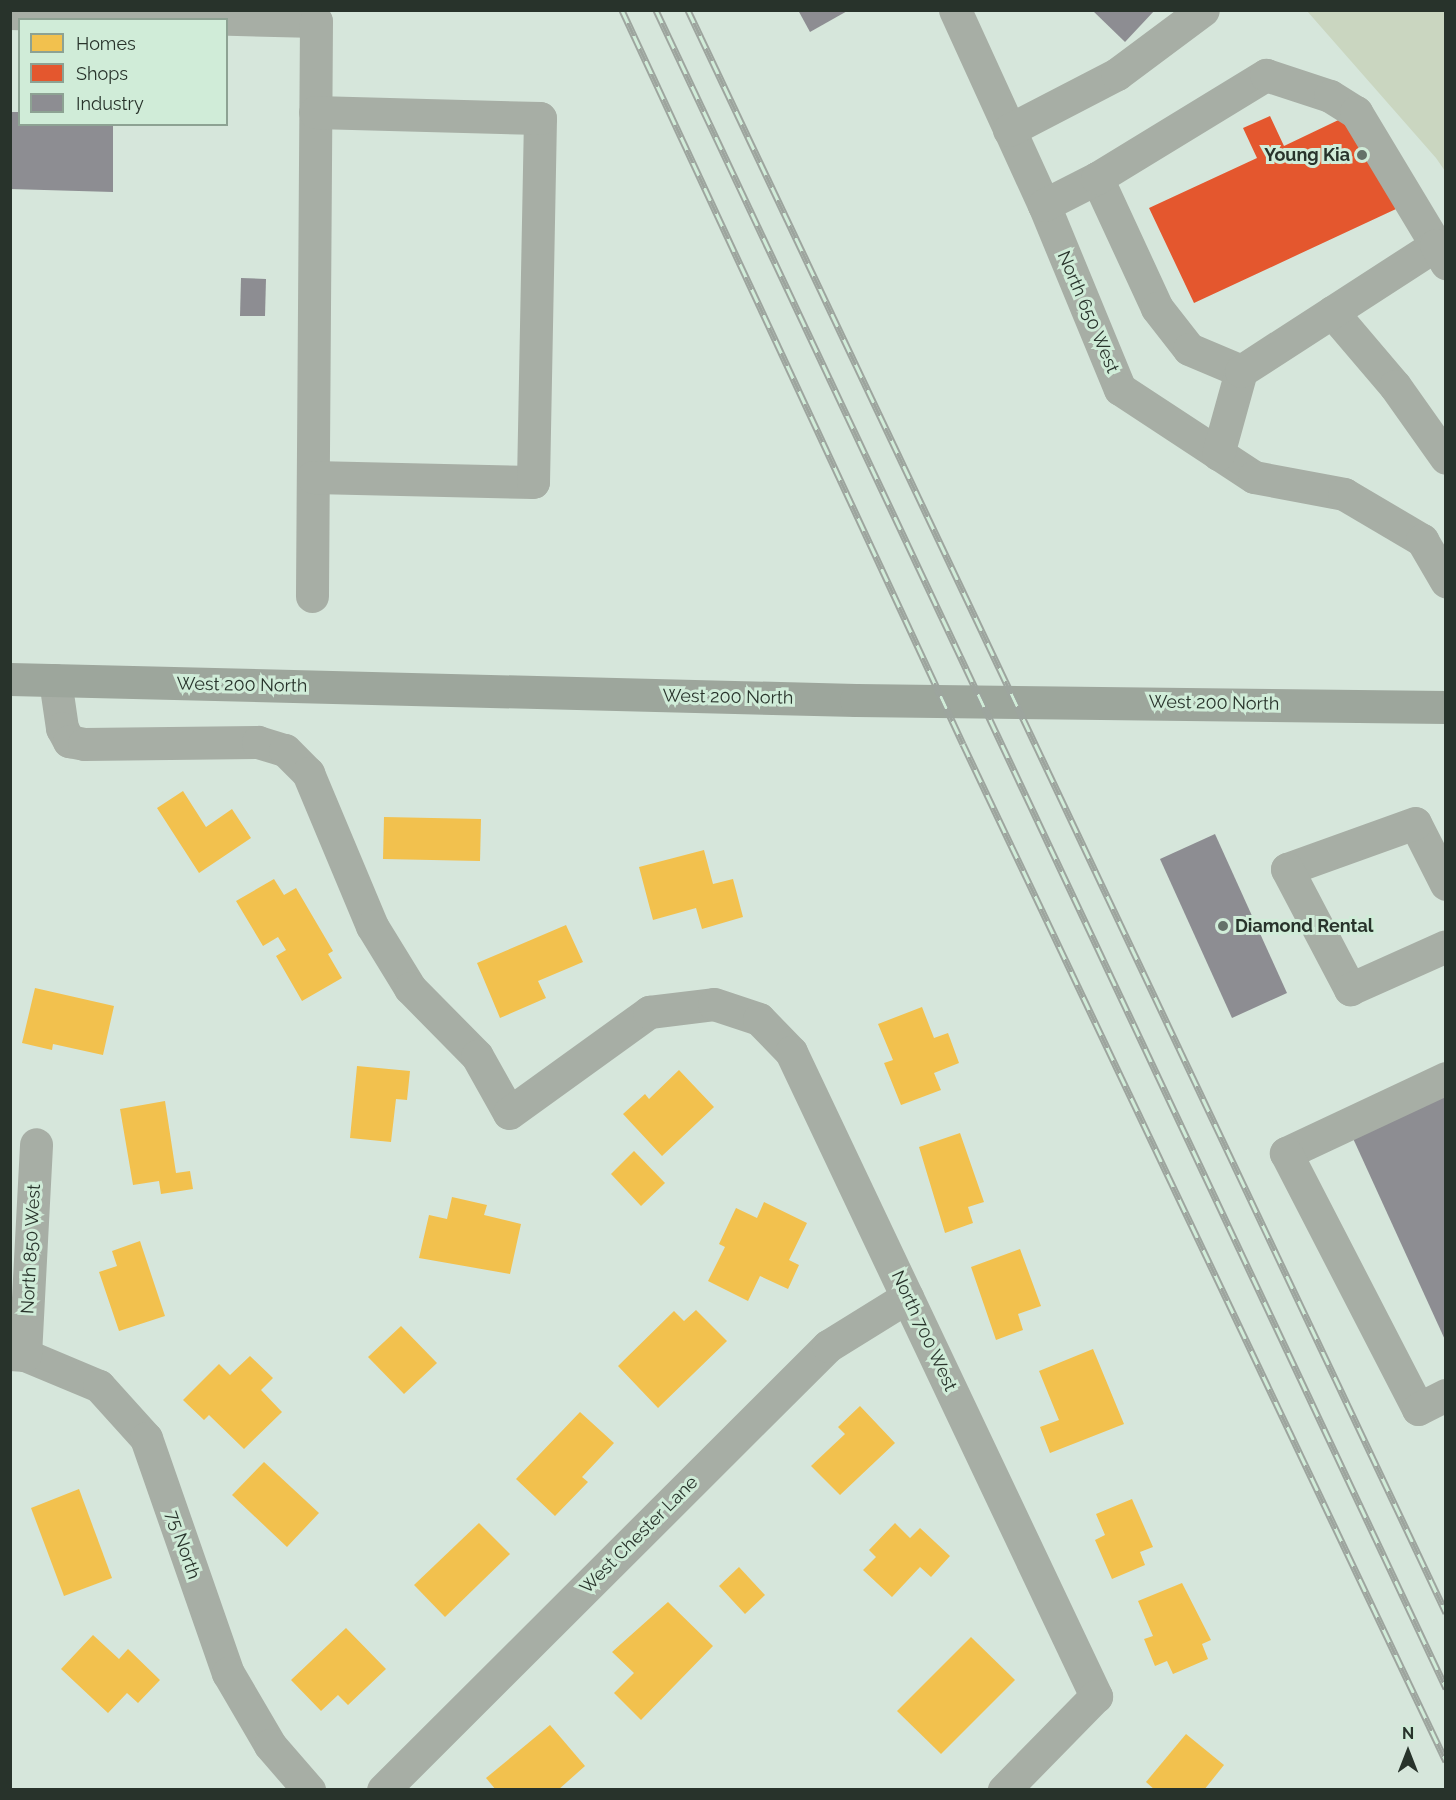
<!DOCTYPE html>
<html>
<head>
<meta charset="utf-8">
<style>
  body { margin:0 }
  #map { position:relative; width:1456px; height:1800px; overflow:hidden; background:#d6e6db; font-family:Raleway,sans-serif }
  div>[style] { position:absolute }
  .green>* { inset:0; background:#cad6c0 }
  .homes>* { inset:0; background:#f2c14e }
  .shops>* { inset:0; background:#e4572e }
  .industry>* { inset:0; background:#8d8d92 }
  .minor>* { height:33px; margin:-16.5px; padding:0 16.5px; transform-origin:16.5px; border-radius:16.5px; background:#a7aea5 }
  .major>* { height:33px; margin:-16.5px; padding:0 16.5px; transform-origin:16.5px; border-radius:16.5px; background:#9da69c }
  .rail>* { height:7px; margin-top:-3.5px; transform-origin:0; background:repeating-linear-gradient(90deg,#d0ecd8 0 14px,#9da59e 0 28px); box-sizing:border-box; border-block:2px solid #9da59e }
  .dots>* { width:16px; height:16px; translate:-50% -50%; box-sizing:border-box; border:3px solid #d0ecd8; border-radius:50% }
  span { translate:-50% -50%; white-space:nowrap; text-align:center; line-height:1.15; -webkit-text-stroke:6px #d0ecd8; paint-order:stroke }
  .poi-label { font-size:18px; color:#28332b; font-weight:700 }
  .right { translate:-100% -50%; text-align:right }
  .left { translate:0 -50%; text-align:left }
  .street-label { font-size:18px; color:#28332b }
  .frame { position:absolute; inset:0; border:12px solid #28332b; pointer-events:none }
  .legend { position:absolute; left:18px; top:18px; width:210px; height:108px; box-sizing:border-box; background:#d0ecd8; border:2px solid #8da293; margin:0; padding:8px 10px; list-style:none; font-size:18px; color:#28332b }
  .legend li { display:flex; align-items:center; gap:12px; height:30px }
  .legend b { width:30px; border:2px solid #8da293 }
  .north { position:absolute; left:1378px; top:1722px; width:60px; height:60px; -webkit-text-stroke:4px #d0ecd8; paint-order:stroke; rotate:0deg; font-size:16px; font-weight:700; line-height:24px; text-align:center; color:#28332b }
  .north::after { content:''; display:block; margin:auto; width:21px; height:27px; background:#28332b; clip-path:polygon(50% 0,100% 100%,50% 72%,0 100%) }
</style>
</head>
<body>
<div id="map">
  <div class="green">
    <div style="clip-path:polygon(1307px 11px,1445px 11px,1445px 171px,1436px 158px)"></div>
  </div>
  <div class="homes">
    <div style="clip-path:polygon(183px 791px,206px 827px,232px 809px,251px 838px,199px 873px,157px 808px)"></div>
    <div style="clip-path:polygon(384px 817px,481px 819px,480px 861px,383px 859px)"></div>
    <div style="clip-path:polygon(704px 850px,713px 884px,733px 879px,743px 917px,702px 929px,696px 908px,653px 920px,639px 867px)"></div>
    <div style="clip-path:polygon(274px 879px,284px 895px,296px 888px,333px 951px,328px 954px,342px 978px,302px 1001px,276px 956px,286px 950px,278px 937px,263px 946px,236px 901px)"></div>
    <div style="clip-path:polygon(566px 925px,583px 962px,538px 981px,546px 998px,500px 1018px,477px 963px)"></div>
    <div style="clip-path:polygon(35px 988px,114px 1006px,103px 1055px,53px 1044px,52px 1050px,22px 1043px)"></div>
    <div style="clip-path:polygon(922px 1007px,934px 1038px,948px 1033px,959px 1063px,934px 1073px,941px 1090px,901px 1105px,884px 1063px,893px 1060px,878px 1024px)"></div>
    <div style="clip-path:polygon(357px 1066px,410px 1071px,407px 1100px,396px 1099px,391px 1142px,350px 1138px)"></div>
    <div style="clip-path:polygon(679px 1070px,714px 1107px,662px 1156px,623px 1114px,645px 1094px,649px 1099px)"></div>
    <div style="clip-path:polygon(165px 1101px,176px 1173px,190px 1171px,193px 1189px,161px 1194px,159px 1181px,133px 1185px,120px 1109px)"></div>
    <div style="clip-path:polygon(960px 1133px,984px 1202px,968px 1207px,973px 1223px,945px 1233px,919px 1147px)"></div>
    <div style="clip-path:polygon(634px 1151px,665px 1183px,641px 1206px,611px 1174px)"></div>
    <div style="clip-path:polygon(452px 1197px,487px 1205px,484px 1215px,521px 1224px,510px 1274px,419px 1258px,429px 1215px,447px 1219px)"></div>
    <div style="clip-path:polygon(764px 1202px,807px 1223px,789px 1260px,799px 1265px,788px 1289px,760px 1276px,748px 1301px,708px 1281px,725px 1247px,719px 1244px,736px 1208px,757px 1218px)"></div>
    <div style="clip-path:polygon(140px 1241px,165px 1316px,119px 1331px,99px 1272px,117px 1266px,112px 1251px)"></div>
    <div style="clip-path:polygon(1020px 1249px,1041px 1306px,1018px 1314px,1023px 1330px,996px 1340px,971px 1267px)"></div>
    <div style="clip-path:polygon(696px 1310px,727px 1341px,658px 1408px,618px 1366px,674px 1311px,684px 1321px)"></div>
    <div style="clip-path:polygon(401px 1326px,437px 1363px,404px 1394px,368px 1357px)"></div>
    <div style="clip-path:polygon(1093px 1349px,1124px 1424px,1050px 1453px,1040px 1427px,1059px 1420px,1039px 1371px)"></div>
    <div style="clip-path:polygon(250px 1356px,273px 1378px,261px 1390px,282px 1412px,244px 1449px,209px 1415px,204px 1420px,183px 1400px,219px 1364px,230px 1375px)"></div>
    <div style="clip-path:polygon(860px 1406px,895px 1443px,840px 1495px,811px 1466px,845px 1434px,838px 1427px)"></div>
    <div style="clip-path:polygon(580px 1412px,614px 1443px,582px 1477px,588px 1482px,555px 1516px,516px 1479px)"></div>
    <div style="clip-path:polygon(264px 1462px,319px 1513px,287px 1547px,232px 1495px)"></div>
    <div style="clip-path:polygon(79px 1489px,112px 1578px,64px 1596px,31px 1508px)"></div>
    <div style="clip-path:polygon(1132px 1499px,1153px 1547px,1140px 1552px,1145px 1565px,1112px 1579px,1095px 1540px,1105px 1535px,1096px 1514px)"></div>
    <div style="clip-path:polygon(479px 1523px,510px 1554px,445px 1617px,414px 1585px)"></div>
    <div style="clip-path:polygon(895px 1523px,910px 1538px,920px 1528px,950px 1556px,931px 1577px,920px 1567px,892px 1597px,863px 1570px,876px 1557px,869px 1550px)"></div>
    <div style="clip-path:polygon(739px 1567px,765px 1595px,745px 1614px,719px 1586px)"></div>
    <div style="clip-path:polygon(1182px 1583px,1211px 1640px,1202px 1644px,1208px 1659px,1173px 1674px,1167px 1661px,1155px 1666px,1144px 1639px,1153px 1636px,1138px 1601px)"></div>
    <div style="clip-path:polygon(668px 1602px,713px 1646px,641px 1720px,614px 1693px,634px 1673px,612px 1652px)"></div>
    <div style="clip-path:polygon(346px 1628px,386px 1669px,348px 1705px,338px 1695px,321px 1711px,291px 1680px)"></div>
    <div style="clip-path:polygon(93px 1635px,119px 1659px,128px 1649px,160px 1680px,138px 1703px,127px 1693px,108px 1713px,61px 1669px)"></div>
    <div style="clip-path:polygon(971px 1637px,1015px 1680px,941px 1754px,897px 1711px)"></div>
    <div style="clip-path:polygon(550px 1725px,585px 1766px,558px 1790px,496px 1790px,486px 1778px)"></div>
    <div style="clip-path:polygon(1186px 1734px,1224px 1765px,1204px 1790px,1155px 1790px,1146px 1782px)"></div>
  </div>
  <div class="shops">
    <div style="clip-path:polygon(1351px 114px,1396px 209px,1194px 303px,1149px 208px,1257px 158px,1243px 128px,1270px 116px,1284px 146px)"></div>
  </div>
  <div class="industry">
    <div style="clip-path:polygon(798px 10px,849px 10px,810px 32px)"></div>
    <div style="clip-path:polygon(1092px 10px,1155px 10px,1125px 42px)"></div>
    <div style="clip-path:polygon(10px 112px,20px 112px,20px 124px,113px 124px,113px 192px,10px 189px)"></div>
    <div style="clip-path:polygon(241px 278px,266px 279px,265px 316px,240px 316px)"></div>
    <div style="clip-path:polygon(1215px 834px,1287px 993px,1232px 1018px,1160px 859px)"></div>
    <div style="clip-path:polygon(1446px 1091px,1446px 1342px,1351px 1134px)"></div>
  </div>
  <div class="minor">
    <div style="left:955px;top:10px;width:214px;rotate:65.5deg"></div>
    <div style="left:1044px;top:205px;width:199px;rotate:67.6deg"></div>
    <div style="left:1120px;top:389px;width:160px;rotate:33.3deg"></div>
    <div style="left:1254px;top:477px;width:92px;rotate:10.7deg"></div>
    <div style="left:1344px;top:494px;width:91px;rotate:30.5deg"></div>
    <div style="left:1422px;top:540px;width:48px;rotate:59.7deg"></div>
    <div style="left:10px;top:13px;width:306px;rotate:1.5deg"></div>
    <div style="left:316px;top:21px;width:575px;rotate:90.4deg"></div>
    <div style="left:1009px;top:130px;width:122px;rotate:-27.4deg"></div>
    <div style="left:1117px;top:74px;width:107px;rotate:-36.7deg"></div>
    <div style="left:1097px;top:178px;width:143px;rotate:65.2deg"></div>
    <div style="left:1157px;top:308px;width:52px;rotate:52deg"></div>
    <div style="left:1189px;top:349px;width:56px;rotate:22.9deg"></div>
    <div style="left:1044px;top:205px;width:59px;rotate:-27deg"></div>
    <div style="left:1097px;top:178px;width:198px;rotate:-31.4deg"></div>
    <div style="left:1266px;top:75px;width:67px;rotate:18.2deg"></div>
    <div style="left:1330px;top:96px;width:31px;rotate:32deg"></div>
    <div style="left:1356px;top:112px;width:155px;rotate:59deg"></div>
    <div style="left:1332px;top:312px;width:97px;rotate:49.6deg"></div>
    <div style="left:1395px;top:386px;width:88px;rotate:54.7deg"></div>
    <div style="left:1218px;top:454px;width:86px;rotate:-74.5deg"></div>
    <div style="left:1241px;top:371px;width:232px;rotate:-32.9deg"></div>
    <div style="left:1436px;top:245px;width:21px;rotate:61deg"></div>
    <div style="left:313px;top:477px;width:220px;rotate:1.3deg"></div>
    <div style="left:533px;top:482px;width:364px;rotate:-88.9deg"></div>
    <div style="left:540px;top:118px;width:225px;rotate:-178.5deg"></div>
    <div style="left:55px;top:680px;width:49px;rotate:81.7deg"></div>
    <div style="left:62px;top:728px;width:15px;rotate:62deg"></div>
    <div style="left:69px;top:741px;width:15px;rotate:11deg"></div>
    <div style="left:84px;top:744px;width:174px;rotate:-0.7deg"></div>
    <div style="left:258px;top:742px;width:28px;rotate:17deg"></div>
    <div style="left:285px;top:750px;width:33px;rotate:45deg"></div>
    <div style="left:308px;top:773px;width:166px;rotate:67.3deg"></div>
    <div style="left:372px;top:926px;width:73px;rotate:58.5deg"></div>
    <div style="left:410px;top:988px;width:95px;rotate:45.4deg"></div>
    <div style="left:477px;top:1056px;width:65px;rotate:60.7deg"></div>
    <div style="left:509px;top:1113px;width:173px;rotate:-35.8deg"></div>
    <div style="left:649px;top:1012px;width:65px;rotate:-7deg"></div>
    <div style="left:714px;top:1004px;width:47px;rotate:18.4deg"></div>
    <div style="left:759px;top:1019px;width:46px;rotate:45.9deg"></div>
    <div style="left:791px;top:1052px;width:713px;rotate:64.66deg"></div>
    <div style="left:1096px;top:1696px;width:132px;rotate:134.4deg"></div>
    <div style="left:1446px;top:884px;width:68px;rotate:-116.9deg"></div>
    <div style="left:1415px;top:823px;width:136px;rotate:160.2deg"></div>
    <div style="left:1287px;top:869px;width:136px;rotate:62.3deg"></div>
    <div style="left:1350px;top:989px;width:105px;rotate:-24.1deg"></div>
    <div style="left:1446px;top:1078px;width:177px;rotate:154.9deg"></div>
    <div style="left:1286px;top:1153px;width:288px;rotate:62.7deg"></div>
    <div style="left:1418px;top:1409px;width:31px;rotate:-27deg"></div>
    <div style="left:10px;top:1354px;width:15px;rotate:4deg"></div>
    <div style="left:25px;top:1355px;width:80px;rotate:22.7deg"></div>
    <div style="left:99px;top:1386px;width:70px;rotate:47.9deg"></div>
    <div style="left:146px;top:1438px;width:249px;rotate:70.8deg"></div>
    <div style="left:228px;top:1673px;width:83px;rotate:59.7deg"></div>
    <div style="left:270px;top:1745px;width:60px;rotate:49.1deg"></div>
    <div style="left:25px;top:1355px;width:211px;rotate:-87deg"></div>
    <div style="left:383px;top:1790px;width:629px;rotate:-44.94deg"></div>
    <div style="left:828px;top:1346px;width:93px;rotate:-31.8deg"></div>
  </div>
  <div class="major">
    <div style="left:10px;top:679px;width:846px;rotate:1.42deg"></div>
    <div style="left:856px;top:700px;width:590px;rotate:0.68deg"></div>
  </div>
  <div class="rail">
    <div style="left:622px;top:10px;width:809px;rotate:65.08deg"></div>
    <div style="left:963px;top:744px;width:1126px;rotate:64.6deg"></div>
    <div style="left:656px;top:10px;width:1855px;rotate:64.79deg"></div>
    <div style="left:688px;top:10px;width:1773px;rotate:64.69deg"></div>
  </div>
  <div class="dots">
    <div style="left:1362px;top:155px;background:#657269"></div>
    <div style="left:1223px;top:926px;background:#657269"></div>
  </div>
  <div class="poi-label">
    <span class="right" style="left:1350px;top:155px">Young Kia</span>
    <span class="left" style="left:1235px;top:926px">Diamond Rental</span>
  </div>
  <div class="street-label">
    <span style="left:1088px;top:312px;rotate:67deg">North 650 West</span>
    <span style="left:242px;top:685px;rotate:1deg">West 200 North</span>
    <span style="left:728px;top:697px;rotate:1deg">West 200 North</span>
    <span style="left:1214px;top:703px;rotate:1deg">West 200 North</span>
    <span style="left:31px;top:1249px;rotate:-87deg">North 850 West</span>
    <span style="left:924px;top:1331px;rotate:65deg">North 700 West</span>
    <span style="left:639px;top:1535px;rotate:-45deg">West Chester Lane</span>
    <span style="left:183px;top:1545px;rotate:71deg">75 North</span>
  </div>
  <div class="frame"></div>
  <ul class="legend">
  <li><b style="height:16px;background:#f2c14e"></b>Homes</li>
  <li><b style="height:16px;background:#e4572e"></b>Shops</li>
  <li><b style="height:16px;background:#8d8d92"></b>Industry</li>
  </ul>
  <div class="north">N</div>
</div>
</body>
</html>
